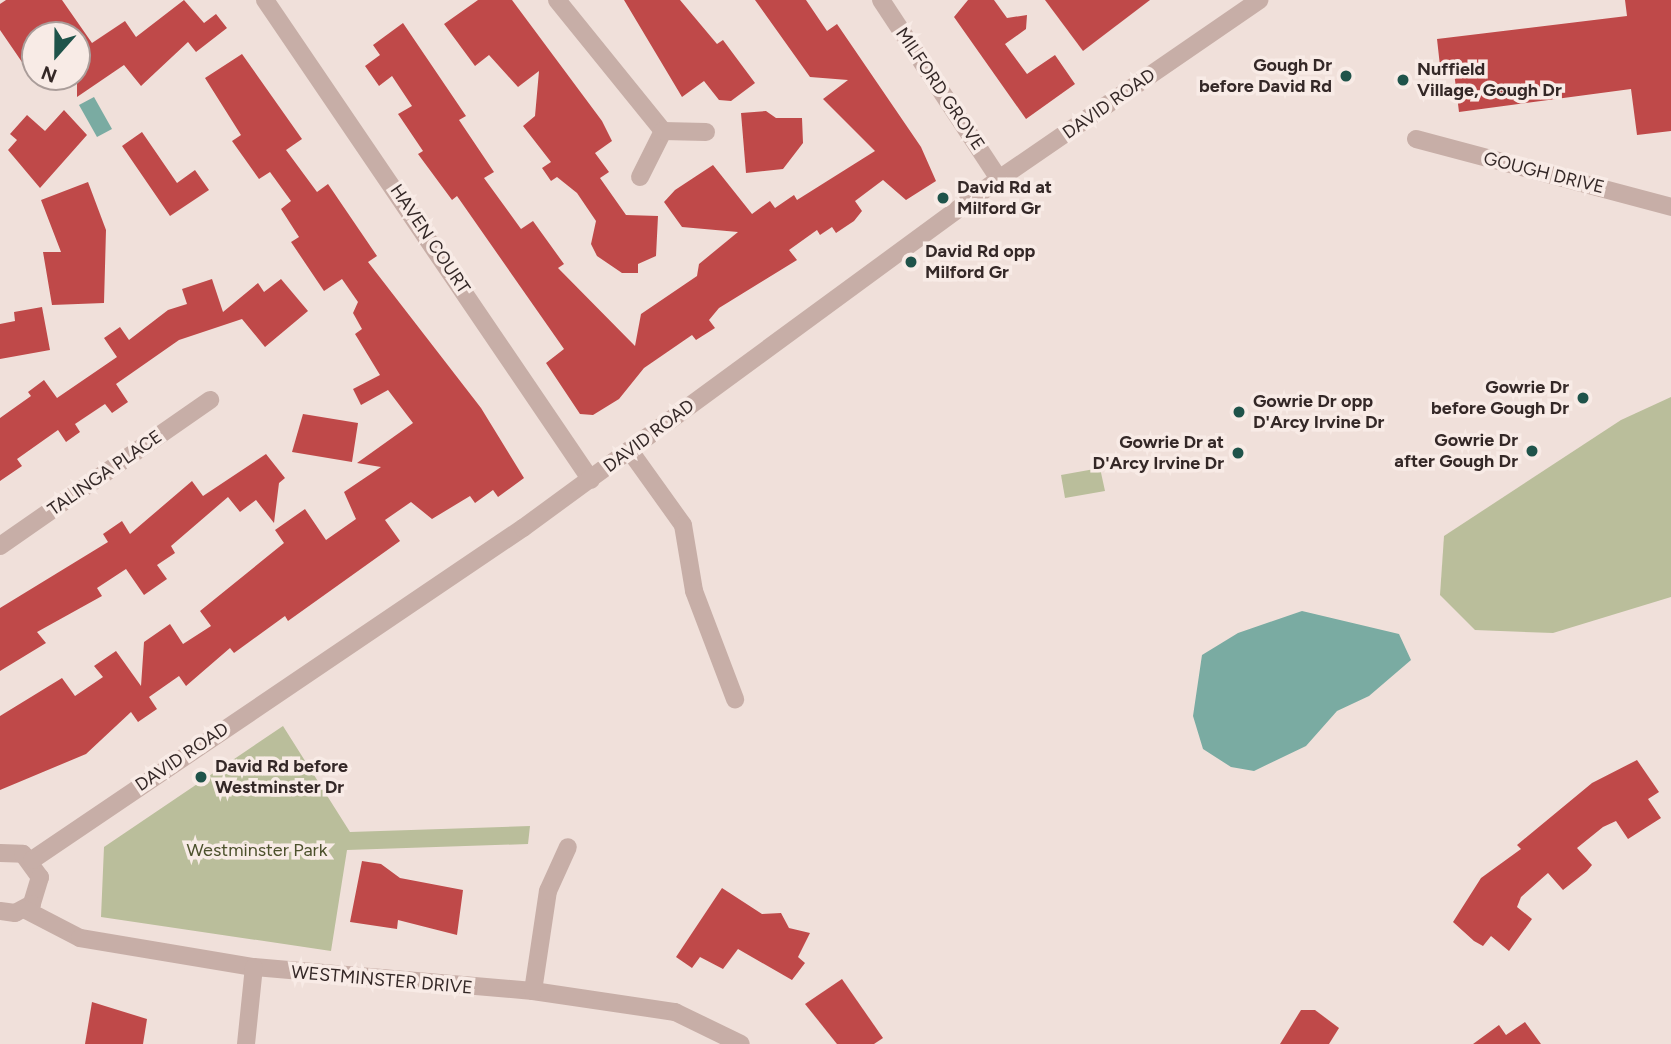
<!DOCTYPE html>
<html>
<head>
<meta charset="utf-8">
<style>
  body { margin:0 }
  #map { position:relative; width:1671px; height:1044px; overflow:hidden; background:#f0e0da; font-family:Figtree,sans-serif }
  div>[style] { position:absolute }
  .green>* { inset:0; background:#babe9b }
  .water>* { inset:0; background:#7aaba2 }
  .building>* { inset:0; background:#bf4949 }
  .minor>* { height:18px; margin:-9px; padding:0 9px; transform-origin:9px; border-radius:9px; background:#c7aea7 }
  .dots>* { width:19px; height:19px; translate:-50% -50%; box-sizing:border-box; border:4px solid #f8ebe6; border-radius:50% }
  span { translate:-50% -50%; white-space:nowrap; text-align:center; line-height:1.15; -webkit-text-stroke:7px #f8ebe6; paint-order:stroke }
  .poi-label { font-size:18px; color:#342827; font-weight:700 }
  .right { translate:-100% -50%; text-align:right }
  .left { translate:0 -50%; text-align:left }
  .street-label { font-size:18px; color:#342827 }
  .park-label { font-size:18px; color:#4c512c }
  .north { position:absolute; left:21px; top:21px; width:70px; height:70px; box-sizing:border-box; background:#f8ebe6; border:2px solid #aa9d9a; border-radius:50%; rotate:201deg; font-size:19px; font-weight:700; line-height:28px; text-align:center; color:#342827 }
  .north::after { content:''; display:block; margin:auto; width:24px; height:32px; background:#1f534a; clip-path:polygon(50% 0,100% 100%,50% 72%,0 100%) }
</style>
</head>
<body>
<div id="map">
  <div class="green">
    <div style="clip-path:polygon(1671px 397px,1671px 597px,1553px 633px,1475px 630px,1440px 595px,1444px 536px,1621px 420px)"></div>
    <div style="clip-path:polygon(1100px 468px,1105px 491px,1065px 498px,1061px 475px)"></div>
    <div style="clip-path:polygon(283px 726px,350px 832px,530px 826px,528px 844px,347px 850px,331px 951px,101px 917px,104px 847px)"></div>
  </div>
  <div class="water">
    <div style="clip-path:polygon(94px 97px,112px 129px,97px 137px,79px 105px)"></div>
    <div style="clip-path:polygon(1302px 611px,1399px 634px,1411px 660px,1369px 696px,1337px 711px,1306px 746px,1254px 771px,1231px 767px,1203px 749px,1193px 716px,1202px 655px,1238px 633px)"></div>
  </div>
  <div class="building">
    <div style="clip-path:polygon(6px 0,62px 0,92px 43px,125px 21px,136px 37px,184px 0,204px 23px,216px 14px,227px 28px,196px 52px,188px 42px,141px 86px,124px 65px,77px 97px,77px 35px,35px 35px,35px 81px,0 30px,0 4px)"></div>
    <div style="clip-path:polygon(478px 0,512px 0,602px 121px,612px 141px,595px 153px,609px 172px,600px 178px,626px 215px,658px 216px,656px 256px,638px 264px,638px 273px,622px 273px,597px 256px,591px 244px,596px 221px,577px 193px,557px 177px,551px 181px,542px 168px,551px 162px,523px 126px,535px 116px,539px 71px,518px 87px,489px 55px,475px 66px,444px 24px)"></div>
    <div style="clip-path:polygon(624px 0,680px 0,717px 44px,723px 40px,755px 83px,731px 101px,719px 100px,704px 81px,682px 97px)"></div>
    <div style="clip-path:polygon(755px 0,806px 0,827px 31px,837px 24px,921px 147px,936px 181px,906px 200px,883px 180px,855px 201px,862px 211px,854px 221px,836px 233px,832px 227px,820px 235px,817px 230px,789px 250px,797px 260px,719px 308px,709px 320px,715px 328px,696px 340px,692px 335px,644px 368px,619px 399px,593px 415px,580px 414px,546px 363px,564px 349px,457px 196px,452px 200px,418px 154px,423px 151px,398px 114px,412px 106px,392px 76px,379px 86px,365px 66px,380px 55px,373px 45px,403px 23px,466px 116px,459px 120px,494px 172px,484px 178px,521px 229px,533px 221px,564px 264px,558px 268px,635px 346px,641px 314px,697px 276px,699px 264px,738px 232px,682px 227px,664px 202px,675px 190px,713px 165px,752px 214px,770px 201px,775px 208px,794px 195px,797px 200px,875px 151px,823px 99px,848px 80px,810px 77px)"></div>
    <div style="clip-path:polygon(968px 0,994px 0,1007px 18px,1027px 15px,1026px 29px,1005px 44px,1027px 74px,1055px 55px,1075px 84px,1026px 119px,954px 17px)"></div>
    <div style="clip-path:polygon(1045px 0,1150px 0,1083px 51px)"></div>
    <div style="clip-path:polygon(1625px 0,1671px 0,1671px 131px,1637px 135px,1631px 89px,1459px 112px,1453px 64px,1440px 66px,1437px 39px,1627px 16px)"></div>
    <div style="clip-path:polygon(242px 54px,302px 139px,286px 150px,317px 192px,328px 184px,377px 256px,368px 262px,481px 408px,524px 478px,498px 497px,493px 490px,475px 503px,470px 496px,432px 519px,411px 502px,385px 520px,400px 541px,288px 621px,285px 616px,234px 653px,230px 648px,186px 686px,179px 676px,149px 697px,157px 709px,138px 722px,131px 712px,86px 754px,0 790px,0 716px,62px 678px,75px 696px,103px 677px,94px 666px,116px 651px,141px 686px,144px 642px,170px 624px,183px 644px,211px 626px,200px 611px,284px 543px,275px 530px,305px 509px,326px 540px,356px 519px,344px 492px,381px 467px,357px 463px,413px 423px,388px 390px,361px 405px,353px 389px,380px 375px,355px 334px,362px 329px,353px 313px,358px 302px,342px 279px,324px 291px,291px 242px,299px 237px,281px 209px,291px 201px,270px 172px,259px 179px,232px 141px,241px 135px,205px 78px)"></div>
    <div style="clip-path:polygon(64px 110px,87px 135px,40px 188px,8px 150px,17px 140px,10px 134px,27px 115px,45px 131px)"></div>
    <div style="clip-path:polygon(766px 111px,776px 118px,802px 118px,803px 143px,783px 169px,746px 173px,741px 113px)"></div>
    <div style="clip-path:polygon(142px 132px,177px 183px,195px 170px,209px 190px,170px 216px,122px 146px)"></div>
    <div style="clip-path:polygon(88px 182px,106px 230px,104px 303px,52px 305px,43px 252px,61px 252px,41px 200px)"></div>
    <div style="clip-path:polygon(212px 279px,223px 312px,258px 283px,264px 292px,281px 279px,308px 311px,265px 347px,242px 319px,179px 340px,116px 384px,128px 402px,112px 413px,105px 404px,75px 424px,80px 432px,66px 442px,58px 430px,17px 459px,22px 466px,0 481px,0 418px,31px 396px,28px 392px,44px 380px,57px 398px,117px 357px,104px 338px,120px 327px,129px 340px,168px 310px,187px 304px,182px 289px)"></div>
    <div style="clip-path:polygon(42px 307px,50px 350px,0 359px,0 324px,15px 321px,14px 312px)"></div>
    <div style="clip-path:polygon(303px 414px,358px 423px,352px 462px,292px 452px)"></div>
    <div style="clip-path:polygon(266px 454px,285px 478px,279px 483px,274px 523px,256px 500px,240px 512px,228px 497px,171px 546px,175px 553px,157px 565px,167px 579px,144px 595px,126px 569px,97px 588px,102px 596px,37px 632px,46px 643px,0 671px,0 608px,108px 542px,103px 534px,122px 521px,130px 534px,192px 481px,203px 496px)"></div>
    <div style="clip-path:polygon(1637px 760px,1659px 792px,1648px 799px,1661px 818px,1628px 839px,1616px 821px,1603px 827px,1577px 848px,1592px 865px,1587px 871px,1563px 890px,1548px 873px,1521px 897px,1517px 907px,1532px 919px,1509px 951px,1491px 936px,1483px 946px,1474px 941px,1453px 922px,1481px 878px,1521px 849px,1517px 845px,1592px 783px)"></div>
    <div style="clip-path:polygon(362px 861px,381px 864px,400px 878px,463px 890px,457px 935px,398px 920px,397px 929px,350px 922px)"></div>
    <div style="clip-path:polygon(722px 888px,762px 914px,781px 913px,789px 928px,810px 933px,798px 957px,805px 963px,792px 980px,738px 949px,723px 969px,700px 957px,692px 968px,676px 957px)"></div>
    <div style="clip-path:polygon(842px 979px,883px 1038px,874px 1044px,837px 1044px,805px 1004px)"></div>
    <div style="clip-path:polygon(92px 1002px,147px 1019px,143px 1044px,85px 1044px)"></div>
    <div style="clip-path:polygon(1301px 1010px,1315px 1010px,1339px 1028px,1329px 1044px,1280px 1044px)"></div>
    <div style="clip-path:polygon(1525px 1022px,1541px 1044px,1473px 1044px,1499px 1025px,1506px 1035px)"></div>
  </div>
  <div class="minor">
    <div style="left:265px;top:0;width:580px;rotate:55.82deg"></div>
    <div style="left:557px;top:0;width:169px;rotate:51deg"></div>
    <div style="left:881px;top:0;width:214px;rotate:56.6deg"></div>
    <div style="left:1416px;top:139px;width:264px;rotate:14.9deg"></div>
    <div style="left:640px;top:177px;width:51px;rotate:-63.4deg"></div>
    <div style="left:663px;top:131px;width:43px;rotate:1.3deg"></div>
    <div style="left:630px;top:451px;width:91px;rotate:54.4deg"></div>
    <div style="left:683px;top:525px;width:67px;rotate:80.5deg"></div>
    <div style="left:694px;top:591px;width:116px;rotate:69.2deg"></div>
    <div style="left:0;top:546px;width:256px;rotate:-34.8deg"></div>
    <div style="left:0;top:853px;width:23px;rotate:2deg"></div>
    <div style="left:23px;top:854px;width:29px;rotate:54deg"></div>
    <div style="left:40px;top:877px;width:28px;rotate:107deg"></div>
    <div style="left:32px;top:904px;width:19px;rotate:152deg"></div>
    <div style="left:15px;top:913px;width:15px;rotate:-172deg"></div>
    <div style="left:32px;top:860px;width:593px;rotate:-34.07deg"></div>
    <div style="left:523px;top:528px;width:590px;rotate:-36.25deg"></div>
    <div style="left:999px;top:179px;width:316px;rotate:-34.5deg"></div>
    <div style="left:24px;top:909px;width:63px;rotate:27.4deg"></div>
    <div style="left:80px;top:938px;width:176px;rotate:9.5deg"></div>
    <div style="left:254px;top:967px;width:280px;rotate:4.9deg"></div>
    <div style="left:533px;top:991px;width:144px;rotate:8.4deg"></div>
    <div style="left:675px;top:1012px;width:73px;rotate:25.9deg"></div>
    <div style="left:533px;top:991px;width:101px;rotate:-81.5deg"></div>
    <div style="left:548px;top:891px;width:48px;rotate:-65.6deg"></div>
    <div style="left:246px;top:1044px;width:77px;rotate:-84.1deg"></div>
  </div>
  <div class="dots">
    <div style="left:1346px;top:76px;background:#1f534a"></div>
    <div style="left:1403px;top:80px;background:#1f534a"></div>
    <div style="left:943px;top:198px;background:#1f534a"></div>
    <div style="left:911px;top:262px;background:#1f534a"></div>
    <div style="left:1583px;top:398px;background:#1f534a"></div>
    <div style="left:1239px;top:412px;background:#1f534a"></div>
    <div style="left:1532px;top:451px;background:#1f534a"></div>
    <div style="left:1238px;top:453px;background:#1f534a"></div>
    <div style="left:201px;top:777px;background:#1f534a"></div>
  </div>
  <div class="poi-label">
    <span class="right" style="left:1332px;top:76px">Gough Dr<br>before David Rd</span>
    <span class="left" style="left:1417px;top:80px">Nuffield<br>Village, Gough Dr</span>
    <span class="left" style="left:957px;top:198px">David Rd at<br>Milford Gr</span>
    <span class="left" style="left:925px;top:262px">David Rd opp<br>Milford Gr</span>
    <span class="right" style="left:1569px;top:398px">Gowrie Dr<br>before Gough Dr</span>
    <span class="left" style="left:1253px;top:412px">Gowrie Dr opp<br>D'Arcy Irvine Dr</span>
    <span class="right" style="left:1518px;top:451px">Gowrie Dr<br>after Gough Dr</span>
    <span class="right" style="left:1224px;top:453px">Gowrie Dr at<br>D'Arcy Irvine Dr</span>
    <span class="left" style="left:215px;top:777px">David Rd before<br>Westminster Dr</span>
  </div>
  <div class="street-label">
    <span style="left:940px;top:89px;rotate:56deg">MILFORD GROVE</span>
    <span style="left:1109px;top:104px;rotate:-35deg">DAVID ROAD</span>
    <span style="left:1544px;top:173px;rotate:14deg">GOUGH DRIVE</span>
    <span style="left:430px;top:239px;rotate:56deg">HAVEN COURT</span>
    <span style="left:649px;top:436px;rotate:-37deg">DAVID ROAD</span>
    <span style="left:105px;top:473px;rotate:-35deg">TALINGA PLACE</span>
    <span style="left:182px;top:757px;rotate:-34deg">DAVID ROAD</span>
    <span style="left:382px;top:980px;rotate:5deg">WESTMINSTER DRIVE</span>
  </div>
  <div class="park-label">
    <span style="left:257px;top:850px">Westminster Park</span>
  </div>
  <div class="north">N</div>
</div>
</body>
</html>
